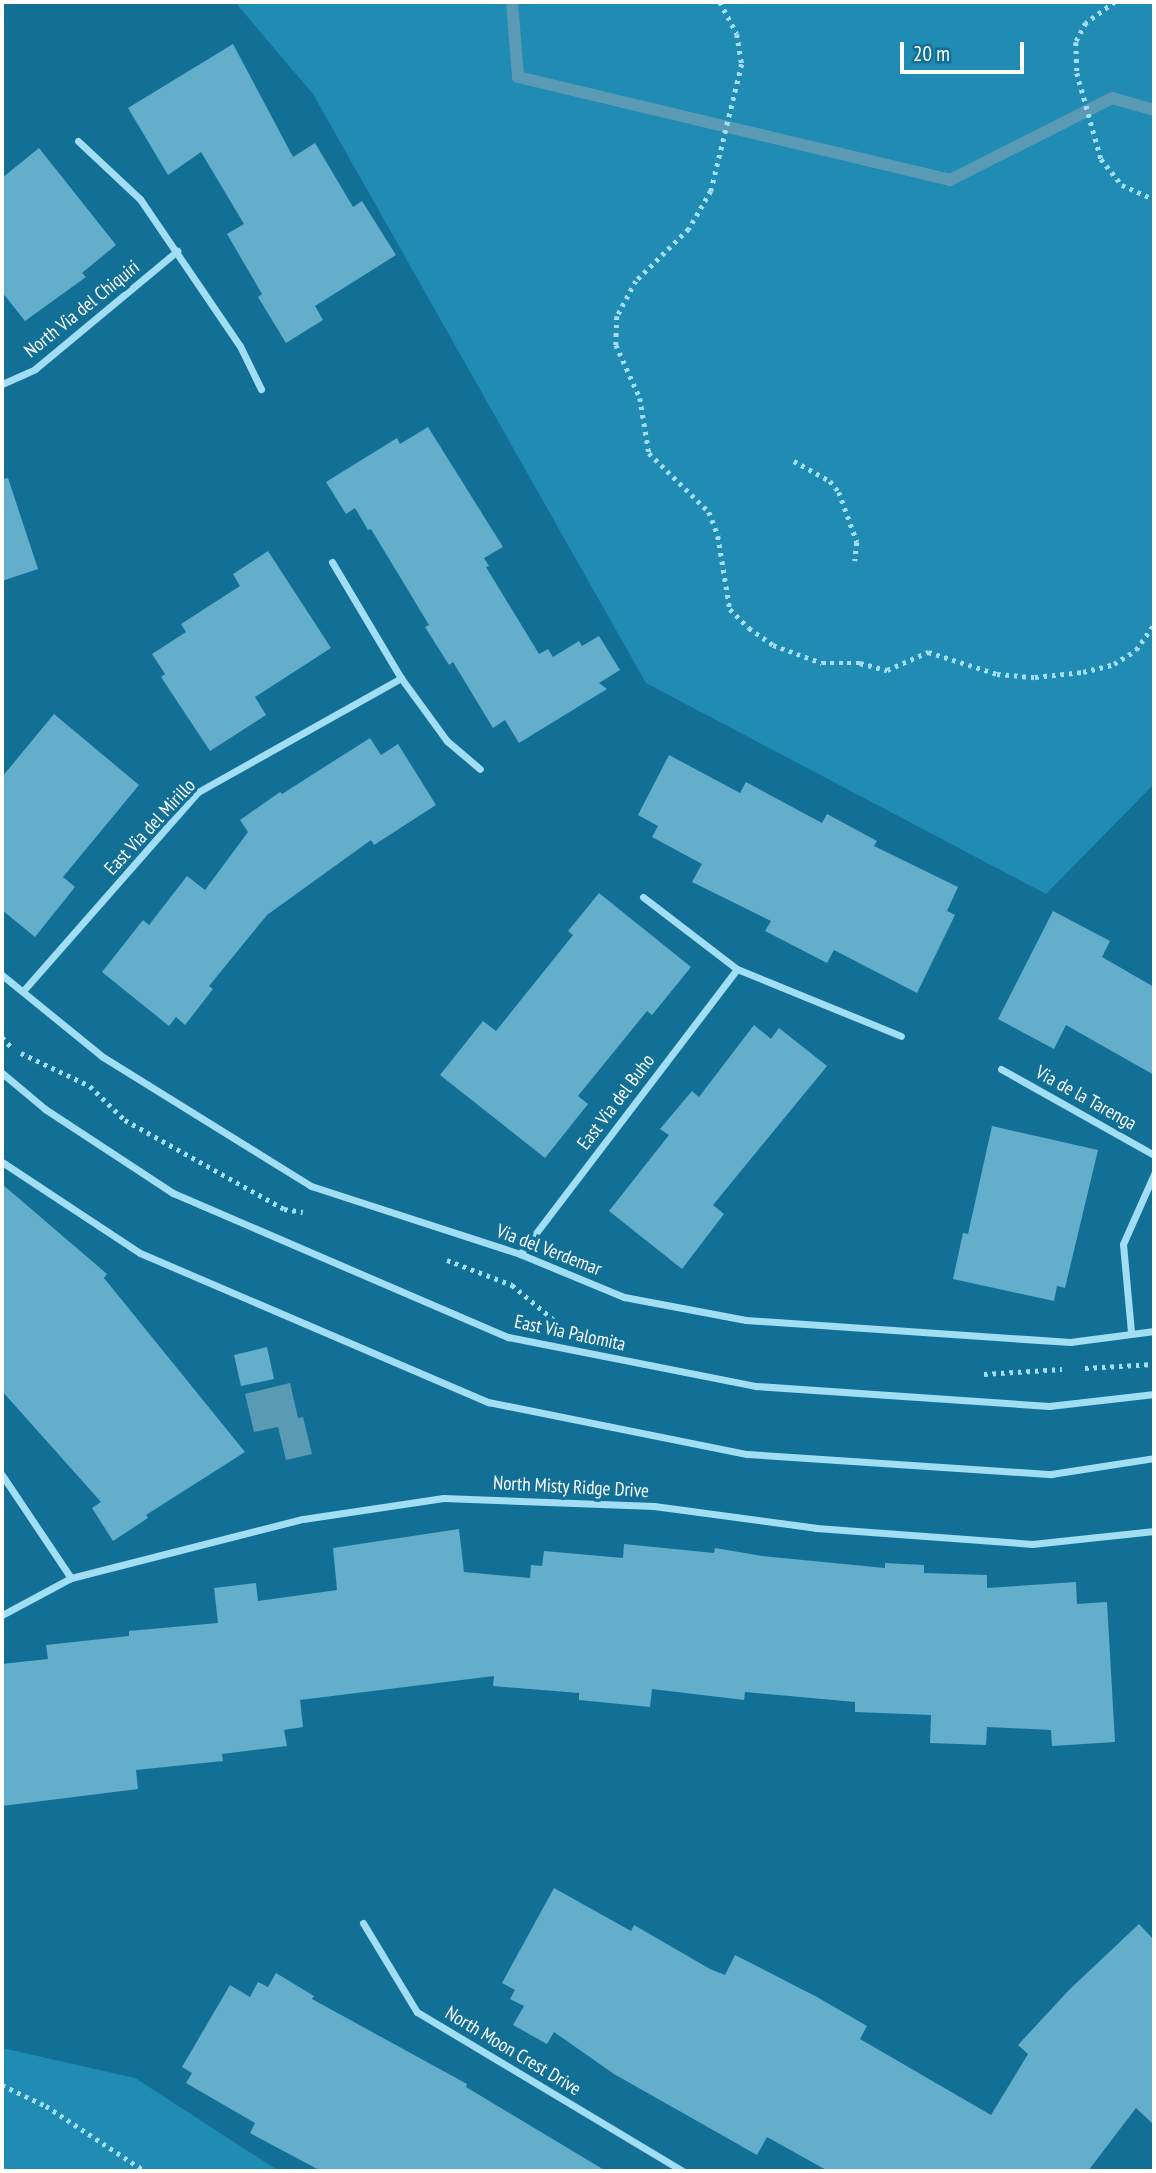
<!DOCTYPE html>
<html>
<head>
<meta charset="utf-8">
<style>
  body { margin:0 }
  #map { position:relative; width:1156px; height:2173px; overflow:hidden; background:#127096; font-family:"PT Sans Narrow",sans-serif }
  div>[style] { position:absolute }
  .green>* { inset:0; background:#208bb3 }
  .water>* { inset:0; background:#5a9ab4 }
  .stream>* { height:12px; margin:-6px; padding:0 6px; transform-origin:6px; border-radius:6px; background:#5a9ab4 }
  .building>* { inset:0; background:#62aecb }
  .path>* { height:4.5px; margin-top:-2.25px; transform-origin:0; background:repeating-linear-gradient(90deg,#a1ddf3 0 3.5px,transparent 0 8.5px) }
  .street>* { height:7px; margin:-3.5px; padding:0 3.5px; transform-origin:3.5px; border-radius:3.5px; background:#a1ddf3 }
  span { translate:-50% -50%; white-space:nowrap; text-align:center; line-height:1.15; -webkit-text-stroke:7px #127096; paint-order:stroke }
  .street-label { font-size:19px; color:#fff }
  .frame { position:absolute; inset:0; border:4px solid #fff; pointer-events:none }
  .scale { position:absolute; left:900px; top:42px; width:124px; height:32px; box-sizing:border-box; border:4px solid #fff; border-top:0; padding-left:9px; font-size:21px; line-height:24px; white-space:nowrap; color:#fff; -webkit-text-stroke:5px #127096; paint-order:stroke }
</style>
</head>
<body>
<div id="map">
  <div class="green">
    <div style="clip-path:polygon(235px 2px,1154px 2px,1154px 784px,1046px 894px,646px 683px,313px 94px)"></div>
    <div style="clip-path:polygon(2px 2048px,135px 2078px,279px 2171px,2px 2171px)"></div>
  </div>
  <div class="water">
    <div style="clip-path:polygon(290px 1383px,298px 1418px,303px 1417px,312px 1454px,286px 1460px,278px 1427px,254px 1432px,245px 1394px)"></div>
  </div>
  <div class="stream">
    <div style="left:512px;top:2px;width:75px;rotate:85.4deg"></div>
    <div style="left:518px;top:77px;width:444px;rotate:13.4deg"></div>
    <div style="left:950px;top:180px;width:182px;rotate:-26.8deg"></div>
    <div style="left:1112px;top:98px;width:44px;rotate:15.9deg"></div>
  </div>
  <div class="building">
    <div style="clip-path:polygon(233px 44px,293px 157px,315px 143px,353px 207px,362px 201px,396px 255px,315px 306px,323px 320px,286px 343px,258px 297px,262px 294px,227px 234px,244px 224px,201px 152px,168px 175px,128px 108px)"></div>
    <div style="clip-path:polygon(39px 148px,116px 245px,82px 273px,86px 277px,25px 321px,2px 292px,2px 178px)"></div>
    <div style="clip-path:polygon(428px 427px,503px 547px,484px 558px,489px 566px,486px 567px,539px 654px,548px 649px,553px 657px,579px 641px,582px 646px,599px 636px,620px 670px,599px 683px,607px 689px,519px 743px,505px 720px,493px 728px,453px 662px,449px 665px,425px 627px,429px 625px,371px 529px,368px 530px,355px 508px,346px 514px,326px 482px,397px 438px,400px 444px)"></div>
    <div style="clip-path:polygon(8px 478px,38px 569px,2px 581px,2px 479px)"></div>
    <div style="clip-path:polygon(268px 551px,331px 648px,255px 697px,266px 715px,210px 751px,161px 677px,165px 674px,152px 654px,186px 632px,181px 624px,240px 586px,233px 574px)"></div>
    <div style="clip-path:polygon(54px 714px,139px 785px,63px 877px,75px 887px,35px 937px,2px 910px,2px 777px)"></div>
    <div style="clip-path:polygon(370px 738px,381px 755px,398px 744px,436px 805px,374px 845px,371px 840px,267px 915px,209px 986px,213px 989px,185px 1025px,176px 1017px,169px 1026px,102px 972px,143px 920px,149px 925px,187px 876px,205px 890px,248px 832px,240px 820px,280px 792px,282px 794px)"></div>
    <div style="clip-path:polygon(669px 755px,740px 793px,746px 782px,822px 823px,827px 814px,877px 841px,874px 846px,958px 887px,947px 911px,955px 915px,917px 993px,834px 950px,827px 963px,765px 931px,771px 921px,692px 882px,702px 864px,652px 837px,658px 826px,638px 815px)"></div>
    <div style="clip-path:polygon(599px 893px,691px 967px,652px 1015px,647px 1011px,578px 1096px,588px 1104px,545px 1158px,440px 1075px,483px 1021px,496px 1031px,573px 935px,568px 931px)"></div>
    <div style="clip-path:polygon(1053px 911px,1110px 941px,1102px 957px,1154px 987px,1154px 1075px,1066px 1025px,1054px 1049px,998px 1019px)"></div>
    <div style="clip-path:polygon(754px 1025px,771px 1039px,779px 1028px,827px 1066px,713px 1205px,724px 1214px,682px 1269px,609px 1211px,669px 1135px,660px 1129px,692px 1091px,699px 1097px)"></div>
    <div style="clip-path:polygon(992px 1126px,1098px 1150px,1065px 1288px,1057px 1286px,1054px 1301px,953px 1279px,963px 1233px,968px 1234px)"></div>
    <div style="clip-path:polygon(2px 1184px,107px 1274px,104px 1278px,245px 1452px,146px 1515px,148px 1518px,113px 1541px,92px 1508px,101px 1502px,2px 1391px)"></div>
    <div style="clip-path:polygon(267px 1347px,274px 1379px,241px 1386px,234px 1355px)"></div>
    <div style="clip-path:polygon(459px 1529px,464px 1572px,530px 1578px,531px 1565px,542px 1566px,544px 1551px,623px 1558px,624px 1544px,714px 1553px,715px 1548px,762px 1556px,885px 1568px,885px 1563px,924px 1565px,924px 1573px,987px 1575px,987px 1588px,1076px 1582px,1077px 1604px,1107px 1602px,1115px 1742px,1052px 1746px,1051px 1730px,987px 1727px,986px 1745px,930px 1743px,931px 1715px,855px 1712px,855px 1702px,745px 1692px,744px 1700px,652px 1689px,650px 1707px,579px 1700px,579px 1693px,493px 1686px,494px 1676px,300px 1700px,303px 1727px,284px 1730px,287px 1746px,222px 1754px,223px 1761px,136px 1770px,138px 1789px,2px 1806px,2px 1664px,48px 1659px,46px 1645px,129px 1636px,129px 1631px,218px 1623px,214px 1588px,256px 1583px,258px 1601px,337px 1590px,333px 1548px)"></div>
    <div style="clip-path:polygon(554px 1888px,631px 1931px,634px 1925px,710px 1969px,725px 1975px,735px 1955px,817px 1997px,867px 2026px,860px 2039px,991px 2115px,1028px 2054px,1018px 2045px,1069px 1990px,1139px 1924px,1154px 1940px,1154px 2125px,1136px 2108px,1088px 2171px,828px 2171px,767px 2137px,757px 2155px,614px 2074px,554px 2032px,547px 2044px,513px 2025px,524px 2006px,510px 1999px,515px 1990px,502px 1983px)"></div>
    <div style="clip-path:polygon(276px 1973px,314px 1996px,312px 1999px,467px 2084px,466px 2087px,606px 2171px,321px 2171px,250px 2133px,255px 2123px,186px 2083px,192px 2073px,182px 2067px,230px 1985px,250px 1997px,258px 1982px,268px 1987px)"></div>
  </div>
  <div class="path">
    <div style="left:720px;top:2px;width:36px;rotate:62deg"></div>
    <div style="left:737px;top:34px;width:30px;rotate:81deg"></div>
    <div style="left:742px;top:64px;width:131px;rotate:103.7deg"></div>
    <div style="left:711px;top:191px;width:44px;rotate:120.1deg"></div>
    <div style="left:689px;top:229px;width:74px;rotate:135.5deg"></div>
    <div style="left:636px;top:281px;width:40px;rotate:118deg"></div>
    <div style="left:617px;top:316px;width:29px;rotate:92deg"></div>
    <div style="left:616px;top:345px;width:58px;rotate:65.6deg"></div>
    <div style="left:640px;top:398px;width:56px;rotate:80.7deg"></div>
    <div style="left:649px;top:453px;width:84px;rotate:44.5deg"></div>
    <div style="left:709px;top:512px;width:26px;rotate:69deg"></div>
    <div style="left:718px;top:536px;width:74px;rotate:80.7deg"></div>
    <div style="left:730px;top:609px;width:27px;rotate:45deg"></div>
    <div style="left:749px;top:628px;width:29px;rotate:35deg"></div>
    <div style="left:773px;top:645px;width:52px;rotate:20.2deg"></div>
    <div style="left:822px;top:663px;width:38px"></div>
    <div style="left:860px;top:663px;width:28px;rotate:15deg"></div>
    <div style="left:887px;top:670px;width:45px;rotate:-23.7deg"></div>
    <div style="left:928px;top:652px;width:72px;rotate:17.7deg"></div>
    <div style="left:997px;top:674px;width:38px;rotate:5deg"></div>
    <div style="left:1035px;top:677px;width:48px;rotate:-5.9deg"></div>
    <div style="left:1083px;top:672px;width:32px;rotate:-14deg"></div>
    <div style="left:1114px;top:664px;width:26px;rotate:-32deg"></div>
    <div style="left:1136px;top:650px;width:32px;rotate:-55deg"></div>
    <div style="left:1115px;top:2px;width:36px;rotate:144deg"></div>
    <div style="left:1086px;top:23px;width:21px;rotate:118deg"></div>
    <div style="left:1076px;top:42px;width:31px;rotate:88deg"></div>
    <div style="left:1077px;top:73px;width:89px;rotate:74.4deg"></div>
    <div style="left:1101px;top:159px;width:33px;rotate:51deg"></div>
    <div style="left:1122px;top:185px;width:35px;rotate:24deg"></div>
    <div style="left:794px;top:461px;width:41px;rotate:29.1deg"></div>
    <div style="left:830px;top:481px;width:14px;rotate:51deg"></div>
    <div style="left:839px;top:492px;width:53px;rotate:70.2deg"></div>
    <div style="left:857px;top:542px;width:19px;rotate:96deg"></div>
    <div style="left:2px;top:1037px;width:16px;rotate:47deg"></div>
    <div style="left:21px;top:1053px;width:76px;rotate:25.6deg"></div>
    <div style="left:90px;top:1086px;width:49px;rotate:44.2deg"></div>
    <div style="left:125px;top:1120px;width:182px;rotate:29.2deg"></div>
    <div style="left:284px;top:1209px;width:19px;rotate:9deg"></div>
    <div style="left:447px;top:1260px;width:70px;rotate:21deg"></div>
    <div style="left:512px;top:1285px;width:55px;rotate:39.8deg"></div>
    <div style="left:1085px;top:1368px;width:69px;rotate:-3.3deg"></div>
    <div style="left:984px;top:1374px;width:78px;rotate:-3.7deg"></div>
    <div style="left:2px;top:2085px;width:49px;rotate:25.5deg"></div>
    <div style="left:46px;top:2106px;width:118px;rotate:33.3deg"></div>
  </div>
  <div class="street">
    <div style="left:78px;top:141px;width:85px;rotate:43.1deg"></div>
    <div style="left:140px;top:199px;width:178px;rotate:55.8deg"></div>
    <div style="left:240px;top:346px;width:48px;rotate:64deg"></div>
    <div style="left:2px;top:384px;width:36px;rotate:-24deg"></div>
    <div style="left:35px;top:369px;width:185px;rotate:-39.7deg"></div>
    <div style="left:332px;top:562px;width:135px;rotate:59.3deg"></div>
    <div style="left:401px;top:678px;width:78px;rotate:53.9deg"></div>
    <div style="left:447px;top:741px;width:43px;rotate:40.3deg"></div>
    <div style="left:643px;top:897px;width:118px;rotate:37.5deg"></div>
    <div style="left:737px;top:969px;width:177px;rotate:22.2deg"></div>
    <div style="left:2px;top:975px;width:130px;rotate:39.1deg"></div>
    <div style="left:103px;top:1057px;width:245px;rotate:31.8deg"></div>
    <div style="left:311px;top:1186px;width:220px;rotate:18deg"></div>
    <div style="left:520px;top:1254px;width:113px;rotate:22.5deg"></div>
    <div style="left:624px;top:1297px;width:124px;rotate:10.7deg"></div>
    <div style="left:746px;top:1320px;width:325px;rotate:3.9deg"></div>
    <div style="left:1070px;top:1342px;width:85px;rotate:-7.5deg"></div>
    <div style="left:23px;top:991px;width:265px;rotate:-48.7deg"></div>
    <div style="left:198px;top:792px;width:233px;rotate:-29.3deg"></div>
    <div style="left:1001px;top:1069px;width:176px;rotate:29.3deg"></div>
    <div style="left:2px;top:1073px;width:56px;rotate:39.9deg"></div>
    <div style="left:45px;top:1109px;width:153px;rotate:33.3deg"></div>
    <div style="left:173px;top:1193px;width:365px;rotate:23.3deg"></div>
    <div style="left:508px;top:1337px;width:253px;rotate:11.2deg"></div>
    <div style="left:756px;top:1386px;width:294px;rotate:3.9deg"></div>
    <div style="left:1049px;top:1406px;width:106px;rotate:-6.5deg"></div>
    <div style="left:2px;top:1162px;width:165px;rotate:33.4deg"></div>
    <div style="left:140px;top:1253px;width:379px;rotate:23.2deg"></div>
    <div style="left:488px;top:1402px;width:264px;rotate:11.4deg"></div>
    <div style="left:747px;top:1454px;width:305px;rotate:3.8deg"></div>
    <div style="left:1051px;top:1474px;width:104px;rotate:-8.8deg"></div>
    <div style="left:520px;top:1254px;width:358px;rotate:-52.7deg"></div>
    <div style="left:1131px;top:1332px;width:88px;rotate:-95.2deg"></div>
    <div style="left:1123px;top:1244px;width:77px;rotate:-66.1deg"></div>
    <div style="left:2px;top:1475px;width:124px;rotate:56.2deg"></div>
    <div style="left:2px;top:1615px;width:78px;rotate:-28.2deg"></div>
    <div style="left:71px;top:1578px;width:239px;rotate:-14.3deg"></div>
    <div style="left:303px;top:1519px;width:142px;rotate:-8.5deg"></div>
    <div style="left:443px;top:1498px;width:211px;rotate:2.2deg"></div>
    <div style="left:654px;top:1506px;width:163px;rotate:7.7deg"></div>
    <div style="left:816px;top:1528px;width:217px;rotate:4.2deg"></div>
    <div style="left:1032px;top:1544px;width:123px;rotate:-6.1deg"></div>
    <div style="left:363px;top:1923px;width:104px;rotate:58.8deg"></div>
    <div style="left:417px;top:2012px;width:310px;rotate:30.9deg"></div>
  </div>
  <div class="street-label">
    <span style="left:82px;top:309px;rotate:-39deg">North Via del Chiquiri</span>
    <span style="left:150px;top:827px;rotate:-47deg">East Via del Mirillo</span>
    <span style="left:1086px;top:1098px;rotate:29deg">Via de la Tarenga</span>
    <span style="left:616px;top:1102px;rotate:-53deg">East Via del Buho</span>
    <span style="left:549px;top:1250px;rotate:21deg">Via del Verdemar</span>
    <span style="left:570px;top:1333px;rotate:12deg">East Via Palomita</span>
    <span style="left:571px;top:1487px;rotate:3deg">North Misty Ridge Drive</span>
    <span style="left:513px;top:2051px;rotate:31deg">North Moon Crest Drive</span>
  </div>
  <div class="frame"></div>
  <div class="scale">20 m</div>
</div>
</body>
</html>
